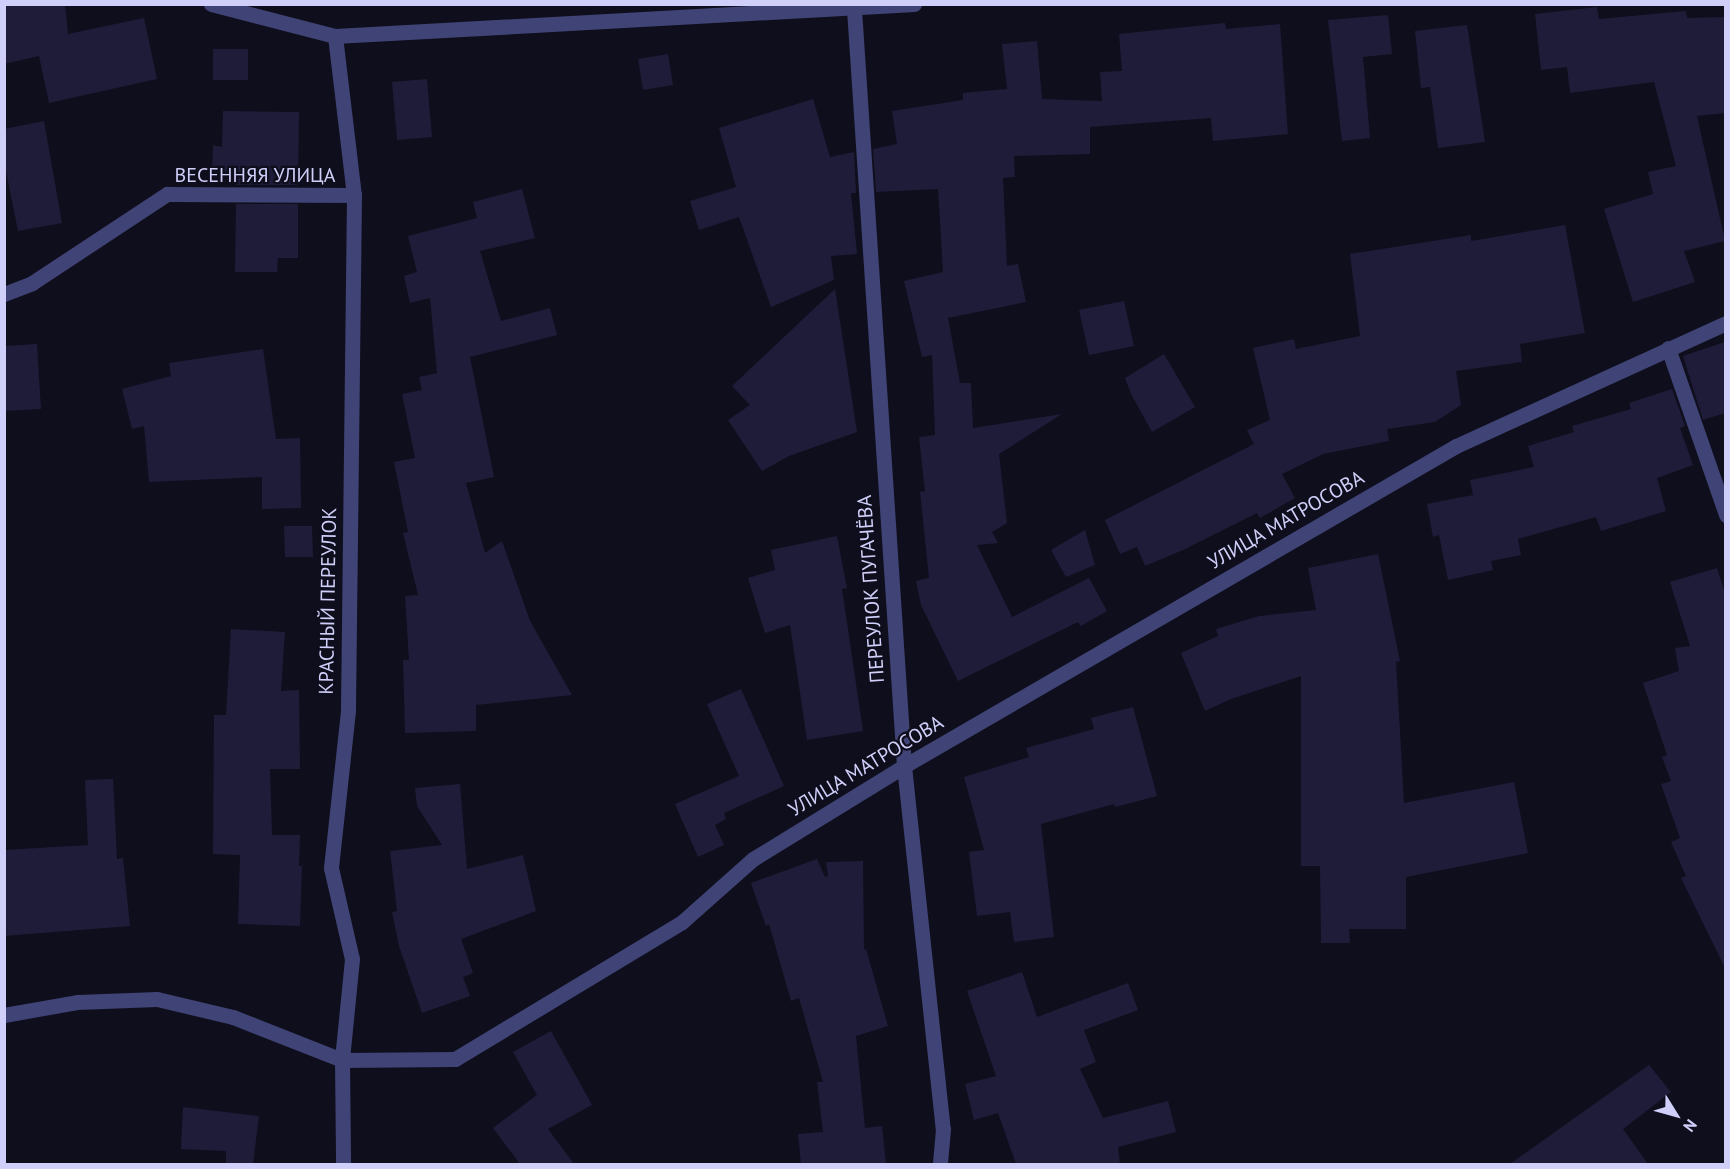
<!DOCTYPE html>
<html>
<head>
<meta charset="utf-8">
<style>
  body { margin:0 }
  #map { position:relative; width:1730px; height:1169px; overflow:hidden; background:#0f0e1c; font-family:"PT Sans",sans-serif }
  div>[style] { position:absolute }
  .building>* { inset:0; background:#1f1c3a }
  .minor>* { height:15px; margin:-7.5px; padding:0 7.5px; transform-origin:7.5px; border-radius:7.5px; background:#3f4375 }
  span { translate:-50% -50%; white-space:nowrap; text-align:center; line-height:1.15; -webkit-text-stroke:4.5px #0f0e1c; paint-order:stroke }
  .street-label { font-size:20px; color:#cfcff9 }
  .frame { position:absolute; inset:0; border:6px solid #cfcff9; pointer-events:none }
  .north { position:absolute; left:1646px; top:1085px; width:60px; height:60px; -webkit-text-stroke:4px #0f0e1c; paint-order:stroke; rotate:127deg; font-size:16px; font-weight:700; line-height:24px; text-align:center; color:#cfcff9 }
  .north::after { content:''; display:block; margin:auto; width:21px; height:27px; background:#cfcff9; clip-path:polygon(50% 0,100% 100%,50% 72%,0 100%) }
</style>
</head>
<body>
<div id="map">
  <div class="building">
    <div style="clip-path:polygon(4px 4px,65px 4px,68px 34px,144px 18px,157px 79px,49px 103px,39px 56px,4px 64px)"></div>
    <div style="clip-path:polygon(1597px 7px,1599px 19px,1686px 11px,1687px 18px,1725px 17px,1725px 113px,1697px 116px,1725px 241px,1684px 251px,1695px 282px,1633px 302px,1604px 209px,1653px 194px,1648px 172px,1676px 166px,1654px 82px,1570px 93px,1567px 67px,1541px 70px,1535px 14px)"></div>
    <div style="clip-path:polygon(1388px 15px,1392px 54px,1363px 57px,1370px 138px,1342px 141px,1328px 20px)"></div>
    <div style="clip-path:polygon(1225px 23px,1226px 29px,1280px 24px,1288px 134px,1213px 141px,1211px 118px,1090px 127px,1090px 154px,1014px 156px,1015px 177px,1003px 178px,1007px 266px,1018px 264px,1026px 302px,948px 318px,960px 383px,971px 383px,973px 428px,1062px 414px,999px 454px,1007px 523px,992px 532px,998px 543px,977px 545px,1012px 617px,1089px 578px,1107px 611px,1081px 626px,1078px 622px,958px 681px,921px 605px,916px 581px,929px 578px,920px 492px,925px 491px,919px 437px,935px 435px,932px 355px,922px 357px,904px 281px,943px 272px,938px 189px,876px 192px,873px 149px,897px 144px,892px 111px,963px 100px,963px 93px,1007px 89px,1002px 44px,1037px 41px,1042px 99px,1102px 101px,1100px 72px,1122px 71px,1119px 34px)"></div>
    <div style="clip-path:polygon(1467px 25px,1485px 142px,1438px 148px,1430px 87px,1421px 88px,1415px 31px)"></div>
    <div style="clip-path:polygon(213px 49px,248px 49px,248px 80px,213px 80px)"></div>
    <div style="clip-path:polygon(668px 54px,673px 85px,643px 90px,638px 59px)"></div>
    <div style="clip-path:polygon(427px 79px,432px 137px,397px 140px,392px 82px)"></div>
    <div style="clip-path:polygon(813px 99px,830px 157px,854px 152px,856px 193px,851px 193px,857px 254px,831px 256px,834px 280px,771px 307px,739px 217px,699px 230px,690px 201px,736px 187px,719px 128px)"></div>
    <div style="clip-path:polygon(223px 111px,299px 112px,298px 185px,236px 185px,237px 176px,212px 175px,213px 145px,222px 147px)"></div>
    <div style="clip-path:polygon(44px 121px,62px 223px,18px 231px,4px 161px,4px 129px)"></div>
    <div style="clip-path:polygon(522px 189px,535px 238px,480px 251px,501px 321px,550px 308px,557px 335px,470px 357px,494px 477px,466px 483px,485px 553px,502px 541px,530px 621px,572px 695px,476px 705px,476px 731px,405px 733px,403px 660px,409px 660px,405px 596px,418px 595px,403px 533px,408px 532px,394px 462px,415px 458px,402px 394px,422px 390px,419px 377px,437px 373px,430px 298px,410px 303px,404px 276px,417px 272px,408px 236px,477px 218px,473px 202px)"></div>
    <div style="clip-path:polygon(236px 204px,298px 204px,298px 258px,278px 258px,277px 272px,235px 272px)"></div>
    <div style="clip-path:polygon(1565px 225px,1585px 333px,1520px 344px,1522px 362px,1456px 371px,1461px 405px,1435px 422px,1387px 429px,1389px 441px,1323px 454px,1282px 474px,1295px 498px,1260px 518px,1257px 513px,1183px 550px,1145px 566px,1137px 547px,1120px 554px,1105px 520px,1254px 444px,1247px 430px,1270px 420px,1253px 348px,1294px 339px,1296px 349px,1360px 336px,1350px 254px,1471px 235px,1471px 241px)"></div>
    <div style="clip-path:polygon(835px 289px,857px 432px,789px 456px,762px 471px,728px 420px,750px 405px,732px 386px)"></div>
    <div style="clip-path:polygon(1124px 301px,1134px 346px,1089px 355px,1079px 310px)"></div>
    <div style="clip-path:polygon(1725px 342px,1725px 413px,1703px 420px,1683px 356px)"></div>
    <div style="clip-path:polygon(37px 344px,41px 409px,4px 411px,4px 346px)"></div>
    <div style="clip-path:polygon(263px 349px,276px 439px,300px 438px,301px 508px,262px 509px,262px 477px,149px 482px,144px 426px,132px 429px,122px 389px,171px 376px,169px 363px)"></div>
    <div style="clip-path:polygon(1164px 354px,1195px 407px,1152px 432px,1131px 394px,1125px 378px)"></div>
    <div style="clip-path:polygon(1672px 389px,1685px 426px,1680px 428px,1693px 465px,1657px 478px,1666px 511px,1601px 531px,1596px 517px,1518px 539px,1521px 555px,1491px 561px,1493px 570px,1448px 580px,1439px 535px,1433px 537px,1427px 504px,1473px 495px,1470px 480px,1534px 467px,1528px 446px,1574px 432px,1572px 426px,1631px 409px,1629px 403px)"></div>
    <div style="clip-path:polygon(284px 526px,312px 526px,313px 557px,285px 557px)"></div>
    <div style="clip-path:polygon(1085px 530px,1095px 565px,1066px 577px,1051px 550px)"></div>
    <div style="clip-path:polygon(837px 536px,847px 588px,842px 589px,863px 731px,807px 740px,790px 625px,765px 633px,748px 578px,775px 570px,771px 550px)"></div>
    <div style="clip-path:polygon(1378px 554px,1400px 661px,1396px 662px,1404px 803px,1514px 782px,1528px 853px,1406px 877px,1406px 929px,1349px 929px,1350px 943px,1321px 943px,1320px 866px,1301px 866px,1301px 676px,1231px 699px,1205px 711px,1181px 653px,1218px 636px,1216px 629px,1259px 616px,1316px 610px,1308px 568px)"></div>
    <div style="clip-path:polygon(1717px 568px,1725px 593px,1725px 968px,1681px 878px,1686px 876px,1671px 842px,1680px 838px,1661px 784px,1671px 781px,1662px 757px,1667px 755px,1643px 683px,1679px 671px,1675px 648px,1690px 646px,1670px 582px)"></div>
    <div style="clip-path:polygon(231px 629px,285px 632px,281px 691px,299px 690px,300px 769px,270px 769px,272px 835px,300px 835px,299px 866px,302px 866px,300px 926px,238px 924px,240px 855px,213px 854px,214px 715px,226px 715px)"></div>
    <div style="clip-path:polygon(741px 689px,784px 786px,724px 813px,726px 819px,715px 825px,724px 845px,698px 857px,675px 804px,739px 776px,707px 704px)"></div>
    <div style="clip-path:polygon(1133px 707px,1157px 796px,1115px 807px,1114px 804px,1041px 824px,1054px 937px,1014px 942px,1010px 912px,977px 916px,969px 852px,984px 850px,964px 777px,1029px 757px,1026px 748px,1094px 729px,1091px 718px)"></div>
    <div style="clip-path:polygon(113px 779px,117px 859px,123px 858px,130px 926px,4px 936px,4px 850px,88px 845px,85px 780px)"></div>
    <div style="clip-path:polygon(460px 784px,467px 869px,523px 855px,536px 911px,461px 939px,473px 973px,463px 977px,470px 996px,422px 1013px,399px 946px,392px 912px,397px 911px,390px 851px,442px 845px,417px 806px,415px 788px)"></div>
    <div style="clip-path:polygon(817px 859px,825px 877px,828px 876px,826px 862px,863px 861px,864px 950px,866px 949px,888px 1026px,856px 1036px,865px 1128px,882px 1126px,886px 1164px,801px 1164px,798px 1134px,823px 1132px,817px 1082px,823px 1082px,799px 998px,791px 1001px,769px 924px,766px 926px,751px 883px)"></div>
    <div style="clip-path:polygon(1022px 972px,1037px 1017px,1128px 983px,1138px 1010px,1084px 1030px,1096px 1062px,1080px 1069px,1103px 1118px,1168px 1101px,1176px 1132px,1118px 1147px,1120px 1164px,1016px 1164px,998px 1113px,974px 1120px,965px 1084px,996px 1076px,967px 991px)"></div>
    <div style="clip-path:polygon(551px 1031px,592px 1105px,548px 1129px,574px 1164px,520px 1164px,493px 1128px,537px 1095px,513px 1052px)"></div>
    <div style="clip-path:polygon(1649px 1065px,1671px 1092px,1623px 1129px,1648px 1164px,1510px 1164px)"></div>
    <div style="clip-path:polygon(183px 1107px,259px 1116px,253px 1164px,226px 1164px,226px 1151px,181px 1149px)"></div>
  </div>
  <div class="minor">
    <div style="left:211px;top:4px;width:128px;rotate:14.5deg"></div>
    <div style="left:335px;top:36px;width:580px;rotate:-3.16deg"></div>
    <div style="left:854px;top:9px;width:759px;rotate:86.22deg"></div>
    <div style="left:904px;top:766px;width:365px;rotate:83.9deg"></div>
    <div style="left:943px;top:1129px;width:35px;rotate:95deg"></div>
    <div style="left:335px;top:36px;width:160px;rotate:83.2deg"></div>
    <div style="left:354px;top:195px;width:516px;rotate:90.67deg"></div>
    <div style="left:348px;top:711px;width:158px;rotate:96.2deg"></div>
    <div style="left:331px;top:868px;width:93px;rotate:77deg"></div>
    <div style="left:352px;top:959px;width:101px;rotate:95.7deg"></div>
    <div style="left:342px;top:1060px;width:104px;rotate:89.4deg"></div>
    <div style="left:4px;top:294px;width:30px;rotate:-21deg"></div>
    <div style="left:32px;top:283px;width:162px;rotate:-33.4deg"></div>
    <div style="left:167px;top:194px;width:187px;rotate:0.3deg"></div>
    <div style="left:1668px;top:348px;width:177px;rotate:70.8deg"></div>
    <div style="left:4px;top:1015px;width:74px;rotate:-10.1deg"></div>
    <div style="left:77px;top:1002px;width:80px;rotate:-2.1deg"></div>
    <div style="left:157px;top:999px;width:78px;rotate:13.3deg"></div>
    <div style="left:233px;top:1017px;width:117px;rotate:21.5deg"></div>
    <div style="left:342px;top:1060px;width:113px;rotate:-0.5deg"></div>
    <div style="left:455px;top:1059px;width:265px;rotate:-31.1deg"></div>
    <div style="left:682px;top:922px;width:95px;rotate:-41.6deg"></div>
    <div style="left:753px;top:859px;width:177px;rotate:-31.6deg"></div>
    <div style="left:904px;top:766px;width:638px;rotate:-30.1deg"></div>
    <div style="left:1456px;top:446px;width:297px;rotate:-24.5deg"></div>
  </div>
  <div class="street-label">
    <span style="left:255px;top:175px">ВЕСЕННЯЯ УЛИЦА</span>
    <span style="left:1286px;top:520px;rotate:-30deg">УЛИЦА МАТРОСОВА</span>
    <span style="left:871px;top:589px;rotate:-94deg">ПЕРЕУЛОК ПУГАЧЁВА</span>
    <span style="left:328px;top:601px;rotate:-89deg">КРАСНЫЙ ПЕРЕУЛОК</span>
    <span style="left:866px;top:766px;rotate:-31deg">УЛИЦА МАТРОСОВА</span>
  </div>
  <div class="frame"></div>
  <div class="north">N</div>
</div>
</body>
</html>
